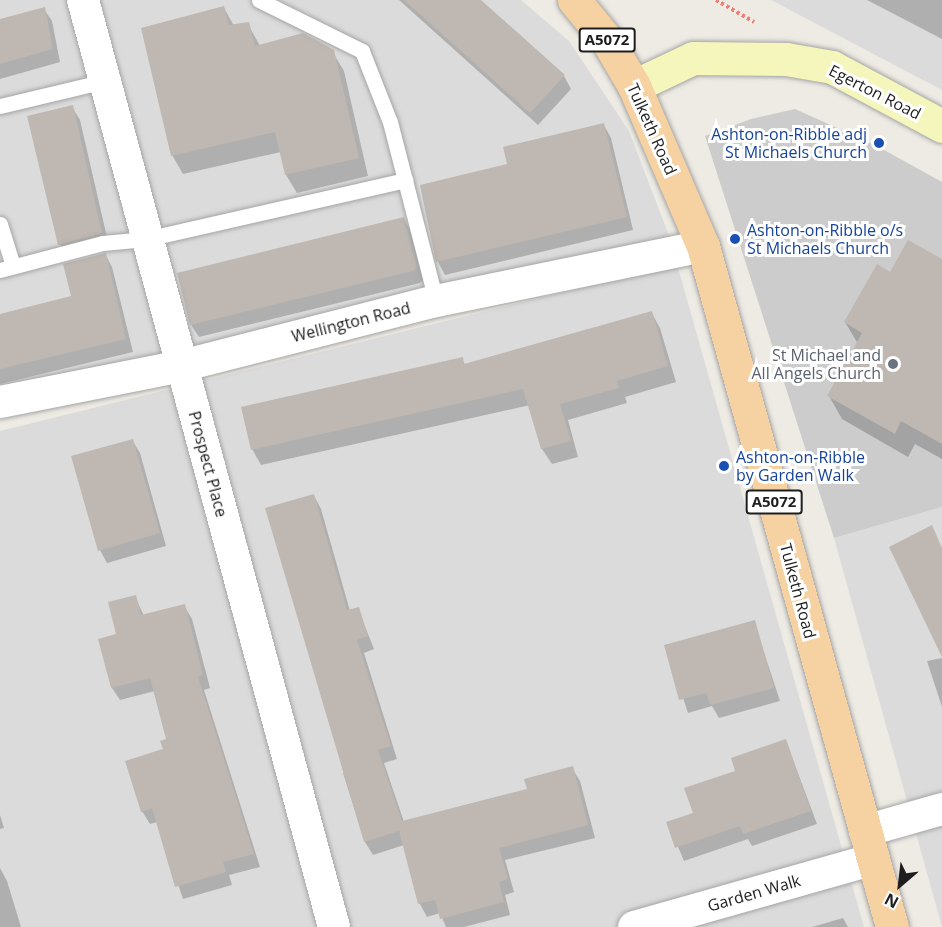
<!DOCTYPE html>
<html>
<head>
<meta charset="utf-8">
<style>
  body { margin:0 }
  #map { position:relative; width:942px; height:927px; overflow:hidden; background:#eeebe4; font-family:"Open Sans",sans-serif }
  div>[style] { position:absolute }
  .residential>* { inset:0; background:#dcdbdb }
  .religious>* { inset:0; background:#ccc }
  .shadow>* { inset:0; background:#0003 }
  .building>* { inset:0; background:#bfb7b1 }
  .path>* { height:4px; margin-top:-2px; transform-origin:0; background:repeating-linear-gradient(90deg,#f27d72 0 3px,transparent 0 6px) }
  .roads { filter:drop-shadow(0 0 2px #a5a5a5) drop-shadow(0 0 2px #a5a5a5) }
  .lane>* { height:15px; margin:-7.5px; padding:0 7.5px; transform-origin:7.5px; border-radius:7.5px; background:#fff }
  .street>* { height:32px; margin:-16px; padding:0 16px; transform-origin:16px; border-radius:16px; background:#fff }
  .secondary>* { height:33px; margin:-16.5px; padding:0 16.5px; transform-origin:16.5px; border-radius:16.5px; background:#f4f6bb }
  .primary>* { height:33px; margin:-16.5px; padding:0 16.5px; transform-origin:16.5px; border-radius:16.5px; background:#f6d1a1 }
  .dots>* { width:16px; height:16px; translate:-50% -50%; box-sizing:border-box; border:3px solid #fff; border-radius:50% }
  span { translate:-50% -50%; white-space:nowrap; text-align:center; line-height:1.15; -webkit-text-stroke:6px #fff; paint-order:stroke }
  .shield-label span { padding:2px 4px; background:#fff; border:2px solid; border-radius:4px; -webkit-text-stroke-width:0 }
  .shield-label { font-size:15px; color:#1e1e1e; font-weight:700 }
  .street-label { font-size:16px; color:#1e1e1e }
  .transit-label { font-size:16px; color:#164399 }
  .right { translate:-100% -50%; text-align:right }
  .left { translate:0 -50%; text-align:left }
  .worship-label { font-size:16px; color:#5b616d }
  .north { position:absolute; left:870px; top:855px; width:60px; height:60px; -webkit-text-stroke:4px #fff; paint-order:stroke; rotate:208deg; font-size:16px; font-weight:700; line-height:24px; text-align:center; color:#1e1e1e }
  .north::after { content:''; display:block; margin:auto; width:21px; height:27px; background:#1e1e1e; clip-path:polygon(50% 0,100% 100%,50% 72%,0 100%) }
</style>
</head>
<body>
<div id="map">
  <div class="residential">
    <div style="clip-path:polygon(0 0,521px 0,569px 41px,629px 131px,671px 241px,0 405px)"></div>
    <div style="clip-path:polygon(771px 0,942px 0,942px 90px)"></div>
    <div style="clip-path:polygon(677px 264px,864px 927px,0 927px,0 431px)"></div>
    <div style="clip-path:polygon(942px 507px,942px 927px,834px 538px)"></div>
  </div>
  <div class="religious">
    <div style="clip-path:polygon(795px 109px,875px 145px,942px 182px,942px 507px,834px 538px,705px 136px,751px 119px)"></div>
  </div>
  <div class="shadow">
    <div style="clip-path:polygon(399px 0,479px 0,564px 76px,571px 89px,538px 125px)"></div>
    <div style="clip-path:polygon(867px 0,942px 0,942px 39px)"></div>
    <div style="clip-path:polygon(224px 8px,234px 26px,248px 24px,260px 46px,332px 51px,344px 71px,368px 176px,297px 193px,286px 175px,281px 152px,183px 174px,172px 155px)"></div>
    <div style="clip-path:polygon(44px 9px,52px 21px,60px 62px,0 79px,0 21px)"></div>
    <div style="clip-path:polygon(72px 107px,80px 120px,109px 246px,67px 257px,60px 244px)"></div>
    <div style="clip-path:polygon(604px 125px,611px 138px,633px 230px,445px 275px,438px 262px,422px 186px,509px 166px)"></div>
    <div style="clip-path:polygon(404px 219px,411px 232px,424px 280px,420px 283px,199px 337px,191px 325px)"></div>
    <div style="clip-path:polygon(105px 254px,112px 267px,133px 352px,0 384px,0 315px,73px 297px)"></div>
    <div style="clip-path:polygon(942px 260px,942px 459px,915px 444px,908px 457px,842px 419px,829px 396px,858px 344px,845px 322px,891px 274px)"></div>
    <div style="clip-path:polygon(651px 312px,660px 328px,676px 382px,625px 397px,627px 403px,568px 420px,578px 457px,552px 464px,542px 449px,530px 405px,261px 465px,252px 449px,462px 359px,466px 366px)"></div>
    <div style="clip-path:polygon(132px 440px,140px 453px,166px 546px,107px 563px,100px 550px)"></div>
    <div style="clip-path:polygon(314px 496px,321px 509px,350px 611px,358px 609px,374px 649px,364px 653px,397px 759px,384px 763px,404px 822px,528px 790px,572px 768px,580px 781px,595px 838px,505px 860px,514px 892px,505px 895px,510px 915px,464px 927px,446px 927px,440px 913px,427px 917px,420px 904px,404px 845px,373px 855px,365px 842px,343px 773px,346px 772px)"></div>
    <div style="clip-path:polygon(135px 596px,144px 616px,184px 606px,192px 619px,210px 688px,204px 690px,260px 867px,229px 875px,232px 885px,183px 899px,157px 822px,150px 824px,142px 811px,167px 740px,155px 691px,120px 700px,112px 688px,118px 635px)"></div>
    <div style="clip-path:polygon(754px 622px,780px 701px,719px 718px,712px 706px,688px 713px,666px 646px)"></div>
    <div style="clip-path:polygon(942px 658px,942px 707px,927px 661px)"></div>
    <div style="clip-path:polygon(786px 741px,817px 824px,752px 846px,748px 839px,684px 861px,668px 823px,694px 813px)"></div>
    <div style="clip-path:polygon(0 815px,4px 828px,0 829px)"></div>
    <div style="clip-path:polygon(0 868px,7px 881px,21px 927px,0 927px)"></div>
    <div style="clip-path:polygon(843px 918px,848px 927px,812px 927px)"></div>
  </div>
  <div class="building">
    <div style="clip-path:polygon(404px 0,481px 0,565px 75px,530px 113px)"></div>
    <div style="clip-path:polygon(224px 6px,229px 25px,249px 22px,255px 46px,303px 33px,334px 50px,359px 158px,285px 175px,275px 132px,171px 156px,141px 28px)"></div>
    <div style="clip-path:polygon(45px 7px,53px 49px,0 64px,0 19px)"></div>
    <div style="clip-path:polygon(73px 105px,102px 233px,58px 245px,27px 116px)"></div>
    <div style="clip-path:polygon(604px 123px,627px 217px,436px 262px,420px 185px,507px 164px,503px 147px)"></div>
    <div style="clip-path:polygon(404px 217px,417px 267px,413px 271px,190px 325px,177px 273px)"></div>
    <div style="clip-path:polygon(908px 240px,942px 259px,942px 444px,901px 421px,895px 434px,827px 396px,862px 333px,844px 322px,877px 264px,890px 272px)"></div>
    <div style="clip-path:polygon(106px 253px,126px 339px,0 369px,0 314px,71px 296px,63px 264px)"></div>
    <div style="clip-path:polygon(652px 311px,668px 366px,617px 381px,619px 388px,560px 404px,571px 441px,541px 449px,523px 389px,251px 450px,241px 407px,463px 357px,464px 364px)"></div>
    <div style="clip-path:polygon(133px 439px,160px 533px,98px 551px,71px 456px)"></div>
    <div style="clip-path:polygon(314px 494px,347px 610px,359px 607px,368px 636px,357px 640px,391px 746px,378px 750px,402px 821px,527px 789px,524px 779px,573px 766px,588px 825px,499px 848px,508px 879px,499px 882px,504px 902px,440px 919px,435px 900px,418px 904px,399px 831px,364px 842px,265px 508px)"></div>
    <div style="clip-path:polygon(932px 525px,942px 548px,942px 657px,889px 547px)"></div>
    <div style="clip-path:polygon(136px 595px,141px 615px,185px 604px,203px 675px,198px 677px,254px 854px,223px 862px,226px 872px,175px 887px,152px 808px,141px 812px,125px 761px,163px 749px,160px 741px,166px 739px,150px 678px,111px 688px,98px 639px,116px 634px,108px 602px)"></div>
    <div style="clip-path:polygon(755px 620px,774px 688px,710px 705px,706px 693px,679px 700px,664px 645px)"></div>
    <div style="clip-path:polygon(786px 739px,811px 811px,743px 834px,740px 826px,675px 848px,666px 822px,693px 813px,684px 788px,735px 771px,731px 758px)"></div>
  </div>
  <div class="path">
    <div style="left:716px;top:0;width:44px;rotate:30.1deg"></div>
  </div>
  <div class="roads">
    <div class="lane">
      <div style="left:259px;top:0;width:115px;rotate:26.3deg"></div>
      <div style="left:362px;top:51px;width:76px;rotate:68.5deg"></div>
      <div style="left:390px;top:122px;width:185px;rotate:75.6deg"></div>
      <div style="left:0;top:106px;width:108px;rotate:-13.4deg"></div>
      <div style="left:0;top:224px;width:44px;rotate:72.8deg"></div>
      <div style="left:0;top:270px;width:106px;rotate:-14.7deg"></div>
      <div style="left:103px;top:243px;width:43px;rotate:-5.3deg"></div>
      <div style="left:146px;top:239px;width:266px;rotate:-12.8deg"></div>
    </div>
    <div class="street">
      <div style="left:83px;top:0;width:960px;rotate:74.85deg"></div>
      <div style="left:0;top:402px;width:185px;rotate:-11.2deg"></div>
      <div style="left:181px;top:366px;width:263px;rotate:-14.3deg"></div>
      <div style="left:436px;top:301px;width:273px;rotate:-11.6deg"></div>
      <div style="left:865px;top:831px;width:80px;rotate:-15.9deg"></div>
      <div style="left:634px;top:927px;width:249px;rotate:-15.8deg"></div>
    </div>
    <div class="secondary">
      <div style="left:634px;top:86px;width:65px;rotate:-25.4deg"></div>
      <div style="left:693px;top:58px;width:93px;rotate:0.6deg"></div>
      <div style="left:786px;top:59px;width:47px;rotate:9.9deg"></div>
      <div style="left:832px;top:67px;width:125px;rotate:28.2deg"></div>
    </div>
    <div class="primary">
      <div style="left:574px;top:0;width:52px;rotate:50.5deg"></div>
      <div style="left:607px;top:40px;width:53px;rotate:59.6deg"></div>
      <div style="left:634px;top:86px;width:174px;rotate:66.7deg"></div>
      <div style="left:703px;top:246px;width:707px;rotate:74.49deg"></div>
    </div>
  </div>
  <div class="dots">
    <div style="left:879px;top:143px;background:#1a4fb4"></div>
    <div style="left:735px;top:239px;background:#1a4fb4"></div>
    <div style="left:893px;top:364px;background:#6b7280"></div>
    <div style="left:724px;top:466px;background:#1a4fb4"></div>
  </div>
  <div class="shield-label">
    <span style="left:607px;top:40px">A5072</span>
    <span style="left:774px;top:502px">A5072</span>
  </div>
  <div class="street-label">
    <span style="left:875px;top:92px;rotate:27deg">Egerton Road</span>
    <span style="left:652px;top:129px;rotate:66deg">Tulketh Road</span>
    <span style="left:351px;top:322px;rotate:-14deg">Wellington Road</span>
    <span style="left:208px;top:464px;rotate:75deg">Prospect Place</span>
    <span style="left:798px;top:591px;rotate:75deg">Tulketh Road</span>
    <span style="left:754px;top:893px;rotate:-16deg">Garden Walk</span>
  </div>
  <div class="transit-label">
    <span class="right" style="left:867px;top:143px">Ashton-on-Ribble adj<br>St Michaels Church</span>
    <span class="left" style="left:747px;top:239px">Ashton-on-Ribble o/s<br>St Michaels Church</span>
    <span class="left" style="left:736px;top:466px">Ashton-on-Ribble<br>by Garden Walk</span>
  </div>
  <div class="worship-label">
    <span class="right" style="left:881px;top:364px">St Michael and<br>All Angels Church</span>
  </div>
  <div class="north">N</div>
</div>
</body>
</html>
